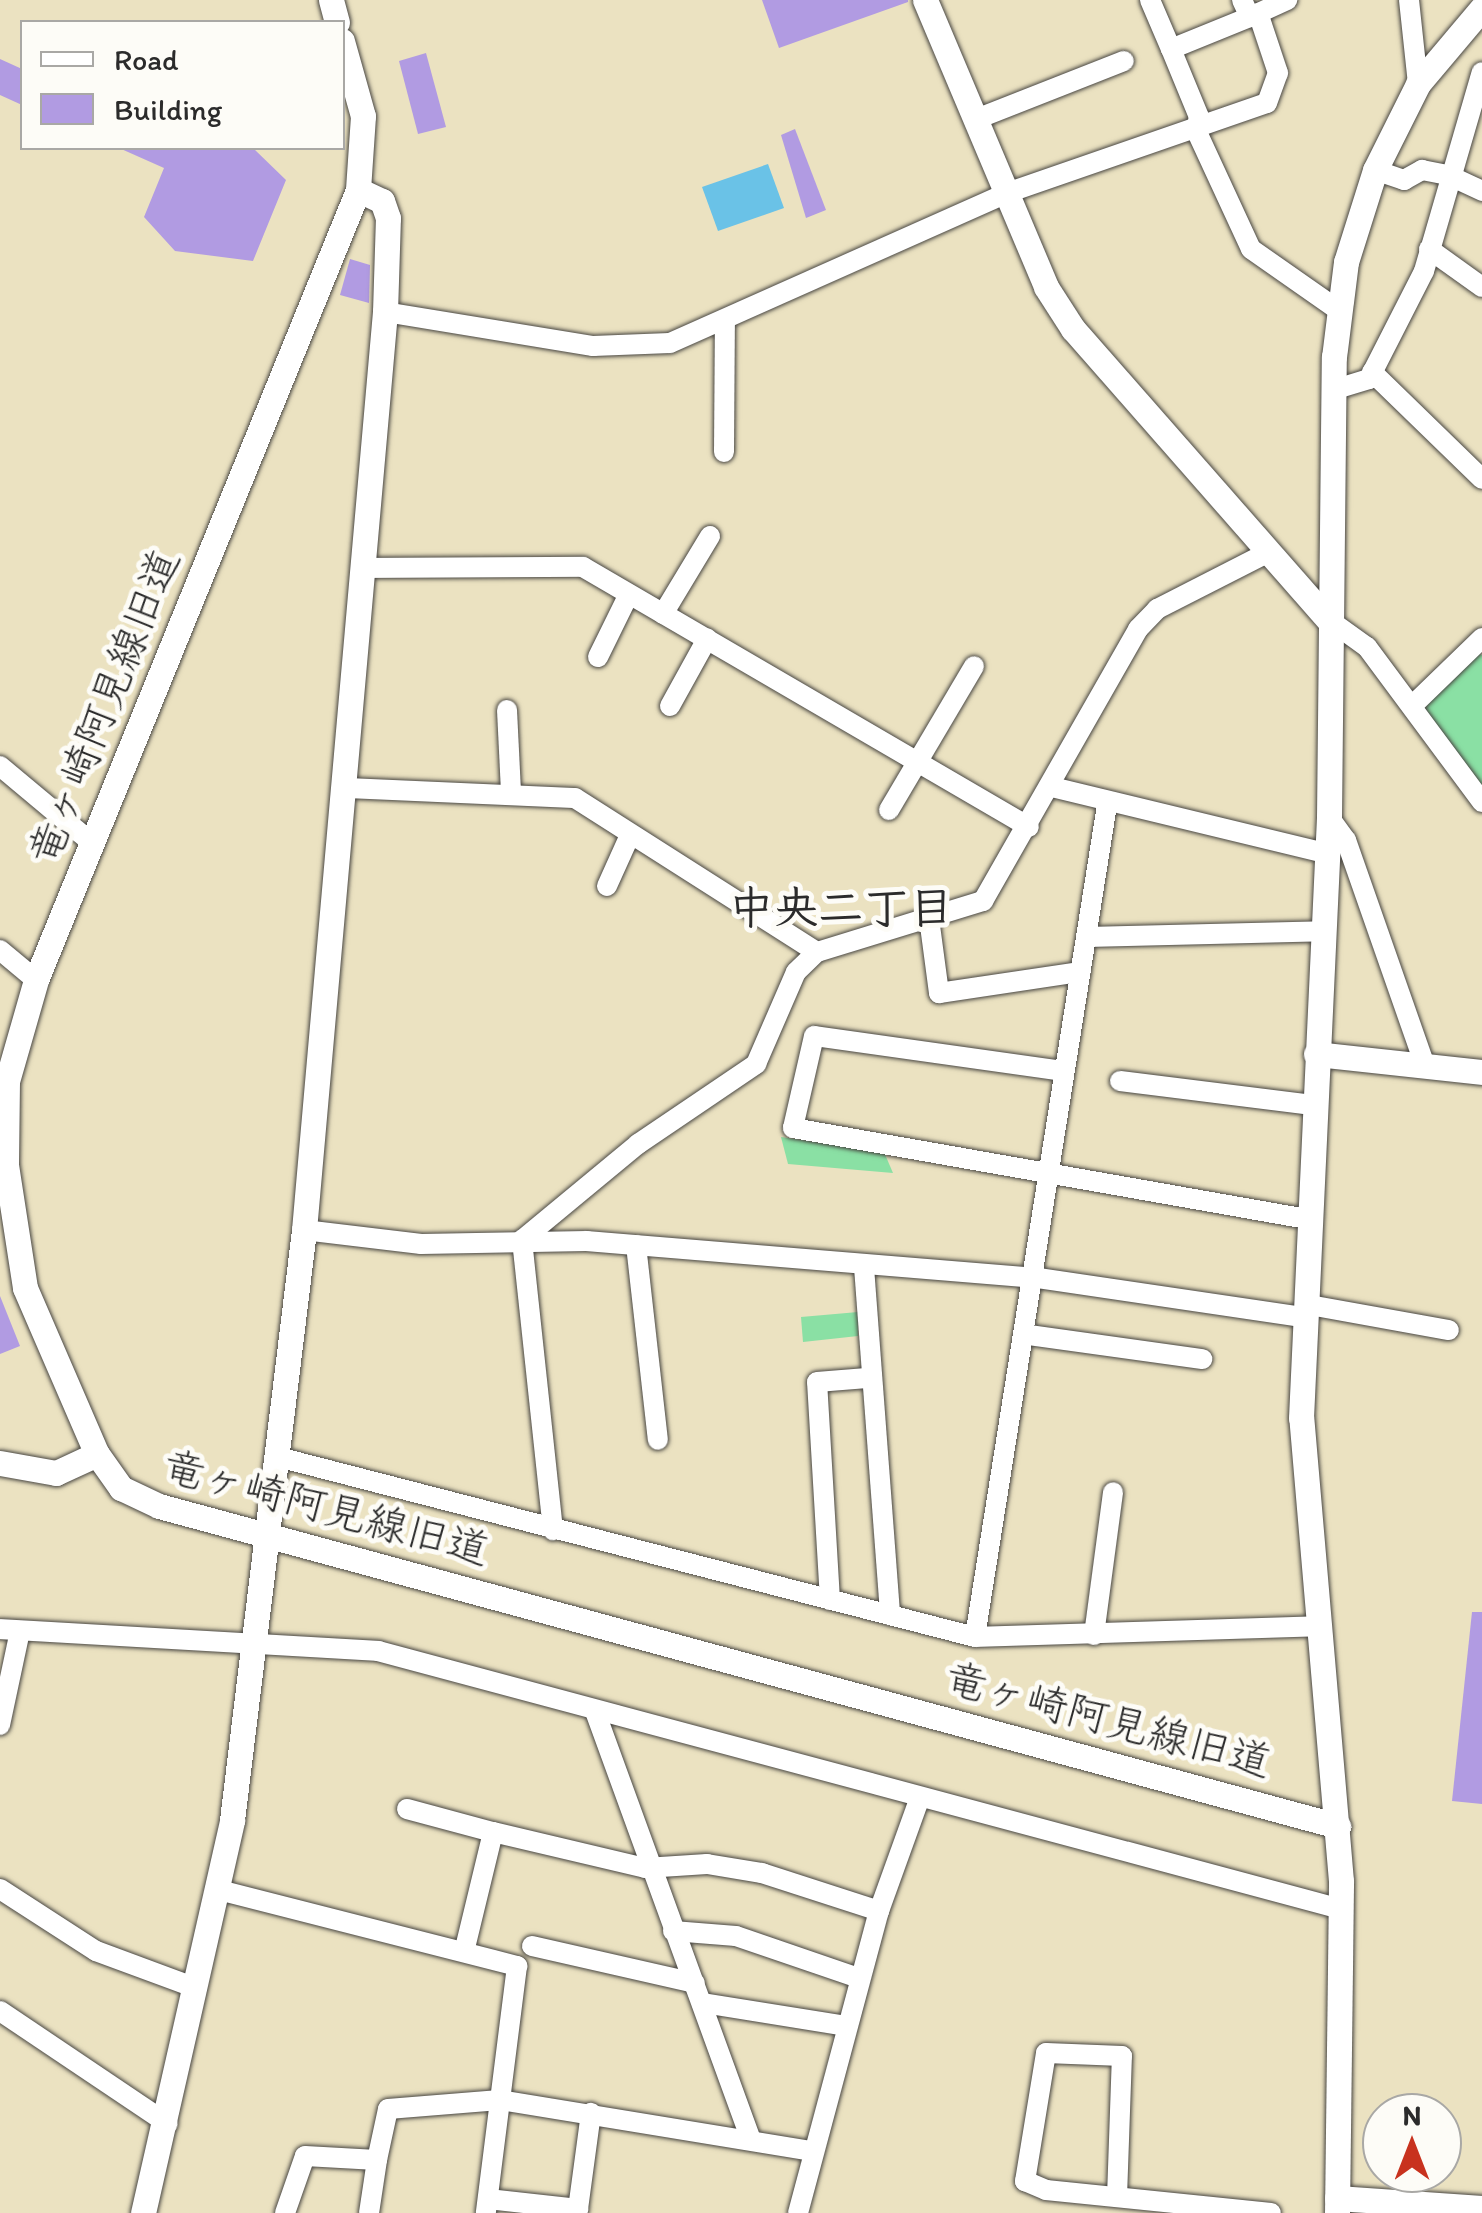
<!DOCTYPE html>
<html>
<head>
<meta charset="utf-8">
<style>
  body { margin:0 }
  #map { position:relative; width:1482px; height:2213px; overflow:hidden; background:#ebe2c1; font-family:Itim,"Klee One",sans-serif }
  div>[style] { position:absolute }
  .green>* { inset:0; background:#8ae0a4 }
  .water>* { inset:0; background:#6ac2e7 }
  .building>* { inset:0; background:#b19be2 }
  .roads { filter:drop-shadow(0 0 2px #484642) drop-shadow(0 0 2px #484642) }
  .minor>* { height:20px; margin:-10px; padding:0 10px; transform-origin:10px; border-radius:10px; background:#fff }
  .tertiary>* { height:25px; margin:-12.5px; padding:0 12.5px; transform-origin:12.5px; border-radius:12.5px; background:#fff }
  span { translate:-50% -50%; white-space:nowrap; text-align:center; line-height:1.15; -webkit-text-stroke:10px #fdfcf7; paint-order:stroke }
  .street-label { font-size:42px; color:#2b2b2b }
  .neighbourhood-label { font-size:45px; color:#2b2b2b; font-weight:700 }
  .legend { position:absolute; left:20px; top:20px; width:325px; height:130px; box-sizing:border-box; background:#fdfcf7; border:2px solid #a9a8a5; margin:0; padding:12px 18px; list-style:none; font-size:30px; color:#2b2b2b }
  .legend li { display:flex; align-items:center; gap:20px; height:50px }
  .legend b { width:50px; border:2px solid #a9a8a5 }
  .north { position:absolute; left:1362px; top:2093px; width:100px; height:100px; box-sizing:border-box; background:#fdfcf7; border:2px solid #a9a8a5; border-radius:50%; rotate:0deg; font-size:28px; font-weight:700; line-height:40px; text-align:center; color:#2b2b2b }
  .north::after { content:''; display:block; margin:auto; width:35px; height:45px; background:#c8321e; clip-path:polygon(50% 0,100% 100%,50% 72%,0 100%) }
</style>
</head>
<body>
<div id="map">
  <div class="green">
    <div style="clip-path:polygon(1471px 651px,1482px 655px,1482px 802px,1414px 704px)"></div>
    <div style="clip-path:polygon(781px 1137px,884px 1152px,893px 1173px,788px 1164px)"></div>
    <div style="clip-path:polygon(858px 1312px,858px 1336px,803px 1342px,801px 1317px)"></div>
  </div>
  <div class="water">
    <div style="clip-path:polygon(768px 164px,784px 208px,718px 231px,702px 187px)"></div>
  </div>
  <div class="building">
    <div style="clip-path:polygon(762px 0,908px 0,908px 2px,779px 48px)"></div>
    <div style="clip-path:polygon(426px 53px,446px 127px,418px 134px,399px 61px)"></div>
    <div style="clip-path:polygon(0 59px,22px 69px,22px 105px,0 95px)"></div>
    <div style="clip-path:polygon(795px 129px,826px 210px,806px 218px,781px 135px)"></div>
    <div style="clip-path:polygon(119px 148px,253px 148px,286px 180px,253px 261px,175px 251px,144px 217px,164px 168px)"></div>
    <div style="clip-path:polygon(350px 259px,370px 265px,369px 303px,340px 295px)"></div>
    <div style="clip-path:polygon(0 1296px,20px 1346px,0 1354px)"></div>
    <div style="clip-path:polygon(1472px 1612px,1482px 1612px,1482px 1804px,1452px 1801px)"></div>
  </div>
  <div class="roads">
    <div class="minor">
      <div style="left:1150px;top:0;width:53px;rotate:66.8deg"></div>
      <div style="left:1171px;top:49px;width:85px;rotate:-22.1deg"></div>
      <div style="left:1242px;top:0;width:19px;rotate:65deg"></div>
      <div style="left:1250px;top:17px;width:41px;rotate:-24.7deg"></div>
      <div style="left:1409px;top:0;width:84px;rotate:83.9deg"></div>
      <div style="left:1171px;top:49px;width:74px;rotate:67.6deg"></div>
      <div style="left:1199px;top:117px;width:13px;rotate:103deg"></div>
      <div style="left:1196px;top:130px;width:131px;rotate:65.2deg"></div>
      <div style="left:1251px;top:249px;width:106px;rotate:35deg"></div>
      <div style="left:974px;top:120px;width:161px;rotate:-21.5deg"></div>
      <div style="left:1375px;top:170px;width:31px;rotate:19deg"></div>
      <div style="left:1404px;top:180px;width:21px;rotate:-29deg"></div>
      <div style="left:1422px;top:170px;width:26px;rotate:11deg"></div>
      <div style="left:1448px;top:175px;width:38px;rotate:25deg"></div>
      <div style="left:1429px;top:249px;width:65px;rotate:35.6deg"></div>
      <div style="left:385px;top:312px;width:211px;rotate:9.3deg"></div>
      <div style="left:593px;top:346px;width:77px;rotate:-2.2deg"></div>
      <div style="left:670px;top:343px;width:366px;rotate:-24deg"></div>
      <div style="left:1004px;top:194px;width:278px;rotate:-19.1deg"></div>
      <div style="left:1267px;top:103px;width:32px;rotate:-70deg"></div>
      <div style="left:1278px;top:73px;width:63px;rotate:-108.4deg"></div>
      <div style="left:1372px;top:372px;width:153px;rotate:44.2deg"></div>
      <div style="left:1333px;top:390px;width:38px;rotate:-17deg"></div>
      <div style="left:1369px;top:379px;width:121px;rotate:-63deg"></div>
      <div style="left:1424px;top:271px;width:207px;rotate:-73.8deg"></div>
      <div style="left:724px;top:452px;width:131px;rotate:-89.6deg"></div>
      <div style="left:365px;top:568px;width:218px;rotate:-0.3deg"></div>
      <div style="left:583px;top:567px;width:516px;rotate:30.24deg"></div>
      <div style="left:663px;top:614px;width:91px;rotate:-58.9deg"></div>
      <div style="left:1328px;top:619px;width:48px;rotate:35.7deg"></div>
      <div style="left:1367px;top:647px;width:193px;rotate:53.4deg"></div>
      <div style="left:598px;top:657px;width:70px;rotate:-63.8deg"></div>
      <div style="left:1414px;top:704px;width:95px;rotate:-44.1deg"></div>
      <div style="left:670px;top:706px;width:77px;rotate:-61.1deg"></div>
      <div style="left:507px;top:710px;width:82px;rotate:87.2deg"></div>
      <div style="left:0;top:766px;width:119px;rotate:39.9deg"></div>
      <div style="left:1052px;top:787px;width:284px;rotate:13.6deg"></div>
      <div style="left:346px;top:788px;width:229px;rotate:2.5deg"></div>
      <div style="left:575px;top:798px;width:287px;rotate:32.5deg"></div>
      <div style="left:1107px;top:805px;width:842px;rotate:99.02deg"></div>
      <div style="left:975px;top:1637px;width:341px;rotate:-1.8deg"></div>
      <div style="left:889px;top:810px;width:167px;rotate:-59.4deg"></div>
      <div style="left:1329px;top:817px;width:29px;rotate:54deg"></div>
      <div style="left:1346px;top:840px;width:239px;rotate:70.7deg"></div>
      <div style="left:607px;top:886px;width:56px;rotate:-65.7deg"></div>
      <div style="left:929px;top:918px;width:76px;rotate:82.4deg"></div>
      <div style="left:939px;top:993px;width:143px;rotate:-8.5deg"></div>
      <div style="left:1086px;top:937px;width:238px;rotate:-1.4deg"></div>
      <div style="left:0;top:950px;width:47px;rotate:39.8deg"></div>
      <div style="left:1063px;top:1071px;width:251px;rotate:-172deg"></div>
      <div style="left:814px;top:1036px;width:94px;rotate:102.9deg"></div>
      <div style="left:793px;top:1128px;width:522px;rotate:10.04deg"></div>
      <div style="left:1120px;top:1081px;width:194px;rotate:7.1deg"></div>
      <div style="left:304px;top:1230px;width:118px;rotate:6.8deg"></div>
      <div style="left:421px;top:1244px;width:166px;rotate:-1deg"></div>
      <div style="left:587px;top:1241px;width:453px;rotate:4.7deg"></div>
      <div style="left:1038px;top:1278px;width:267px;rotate:8.4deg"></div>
      <div style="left:1302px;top:1317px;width:17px;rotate:-40deg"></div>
      <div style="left:1315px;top:1306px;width:136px;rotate:10.2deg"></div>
      <div style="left:522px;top:1240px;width:151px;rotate:-39.6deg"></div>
      <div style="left:638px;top:1144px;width:143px;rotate:-34.1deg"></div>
      <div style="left:756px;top:1064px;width:100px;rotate:-66.5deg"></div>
      <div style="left:796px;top:972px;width:29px;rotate:-44deg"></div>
      <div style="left:817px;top:952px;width:174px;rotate:-17.1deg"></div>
      <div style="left:983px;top:901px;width:313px;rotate:-60.3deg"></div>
      <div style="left:1138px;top:629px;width:28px;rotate:-46deg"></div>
      <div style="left:1157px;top:609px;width:121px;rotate:-27deg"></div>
      <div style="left:522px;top:1240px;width:292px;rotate:83.9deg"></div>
      <div style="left:636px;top:1245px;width:196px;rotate:83.6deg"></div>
      <div style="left:864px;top:1267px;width:349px;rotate:85.7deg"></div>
      <div style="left:1029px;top:1335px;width:175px;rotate:7.9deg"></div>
      <div style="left:278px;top:1457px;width:720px;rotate:14.48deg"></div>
      <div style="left:830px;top:1600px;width:218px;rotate:-93.4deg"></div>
      <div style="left:817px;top:1382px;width:50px;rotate:-4.6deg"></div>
      <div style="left:0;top:1629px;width:379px;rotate:3.3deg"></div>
      <div style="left:378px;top:1651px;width:997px;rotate:15deg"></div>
      <div style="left:1094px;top:1635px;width:144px;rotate:-82.4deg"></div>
      <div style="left:596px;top:1714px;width:451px;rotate:70deg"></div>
      <div style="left:0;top:1725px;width:96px;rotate:-78deg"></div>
      <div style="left:407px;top:1809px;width:89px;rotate:15deg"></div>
      <div style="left:0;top:1889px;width:114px;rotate:32.9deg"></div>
      <div style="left:96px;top:1951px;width:107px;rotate:20.3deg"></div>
      <div style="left:219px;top:1890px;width:308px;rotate:14.3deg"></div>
      <div style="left:517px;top:1966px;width:249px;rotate:97.2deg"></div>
      <div style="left:673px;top:1931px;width:63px;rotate:4.5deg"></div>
      <div style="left:736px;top:1936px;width:130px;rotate:18.9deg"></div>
      <div style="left:532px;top:1946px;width:167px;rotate:12.8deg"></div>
      <div style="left:465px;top:1948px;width:119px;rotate:-76.4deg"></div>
      <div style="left:493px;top:1832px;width:156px;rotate:13.3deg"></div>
      <div style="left:645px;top:1868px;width:62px;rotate:-3.7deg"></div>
      <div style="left:707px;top:1864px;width:56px;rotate:9.3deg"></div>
      <div style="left:762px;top:1873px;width:123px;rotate:18deg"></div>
      <div style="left:703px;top:2003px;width:146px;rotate:9.1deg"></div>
      <div style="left:0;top:2011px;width:202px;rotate:33.9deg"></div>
      <div style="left:1117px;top:2197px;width:141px;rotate:-88deg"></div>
      <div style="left:1122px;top:2056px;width:76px;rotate:-177.7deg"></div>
      <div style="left:1046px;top:2053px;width:130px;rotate:99.3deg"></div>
      <div style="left:1025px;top:2181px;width:23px;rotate:23deg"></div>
      <div style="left:1046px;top:2190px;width:226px;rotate:5.8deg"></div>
      <div style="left:488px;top:2199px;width:91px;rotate:6.3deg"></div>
      <div style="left:578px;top:2209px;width:97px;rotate:-82.3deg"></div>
      <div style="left:285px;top:2213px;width:60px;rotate:-70.7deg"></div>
      <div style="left:305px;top:2156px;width:72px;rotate:3.2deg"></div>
      <div style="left:377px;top:2160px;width:52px;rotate:-77.8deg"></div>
      <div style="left:388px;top:2109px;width:112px;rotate:-4.6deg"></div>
      <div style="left:500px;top:2100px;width:314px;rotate:9.3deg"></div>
      <div style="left:369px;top:2213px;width:54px;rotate:-81.4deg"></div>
      <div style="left:798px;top:2213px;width:313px;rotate:-75deg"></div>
      <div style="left:879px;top:1911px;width:118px;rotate:-70.2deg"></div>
    </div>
    <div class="tertiary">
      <div style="left:331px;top:0;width:23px;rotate:75deg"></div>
      <div style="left:925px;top:0;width:311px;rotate:67.1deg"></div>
      <div style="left:1046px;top:287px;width:50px;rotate:57.3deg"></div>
      <div style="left:1073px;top:329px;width:386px;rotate:48.7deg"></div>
      <div style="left:342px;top:41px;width:78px;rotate:74.4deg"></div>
      <div style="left:363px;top:116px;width:74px;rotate:93.9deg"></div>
      <div style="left:358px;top:190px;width:853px;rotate:112.18deg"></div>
      <div style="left:36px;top:980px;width:105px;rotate:106deg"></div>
      <div style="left:7px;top:1081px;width:84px;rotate:90.7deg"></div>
      <div style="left:6px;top:1165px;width:124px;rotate:81.2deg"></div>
      <div style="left:25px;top:1288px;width:181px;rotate:66.6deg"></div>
      <div style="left:97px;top:1454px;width:42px;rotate:54.8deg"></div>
      <div style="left:121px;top:1488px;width:42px;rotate:25.3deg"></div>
      <div style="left:159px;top:1506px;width:1222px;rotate:15.19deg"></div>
      <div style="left:1316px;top:1054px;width:167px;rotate:6.2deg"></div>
      <div style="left:0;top:1463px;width:57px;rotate:10.1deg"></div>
      <div style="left:56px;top:1473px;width:45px;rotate:-24.9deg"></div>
      <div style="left:1337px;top:2198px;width:145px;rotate:3.9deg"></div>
      <div style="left:143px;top:2213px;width:403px;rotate:-77.2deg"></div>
      <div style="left:232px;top:1820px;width:594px;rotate:-83.04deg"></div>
      <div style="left:304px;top:1230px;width:922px;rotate:-84.96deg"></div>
      <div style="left:385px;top:312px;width:94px;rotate:-88.2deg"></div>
      <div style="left:388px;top:218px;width:18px;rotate:-109deg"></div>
      <div style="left:382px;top:201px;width:26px;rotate:-155deg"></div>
      <div style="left:1337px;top:2213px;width:332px;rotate:-89.3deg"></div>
      <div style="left:1341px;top:1881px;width:465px;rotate:-94.9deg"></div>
      <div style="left:1301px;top:1418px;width:602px;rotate:-87.33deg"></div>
      <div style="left:1329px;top:817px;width:460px;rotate:-89.4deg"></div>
      <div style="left:1334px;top:357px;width:96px;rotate:-82.8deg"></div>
      <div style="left:1346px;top:262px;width:96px;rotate:-72.5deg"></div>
      <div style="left:1375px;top:170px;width:96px;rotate:-63.4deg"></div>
      <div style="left:1418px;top:84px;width:99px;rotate:-49.9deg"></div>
    </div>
  </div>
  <div class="street-label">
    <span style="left:104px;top:707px;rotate:-68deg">竜ヶ崎阿見線旧道</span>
    <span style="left:326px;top:1508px;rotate:15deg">竜ヶ崎阿見線旧道</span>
    <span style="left:1108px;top:1720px;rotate:15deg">竜ヶ崎阿見線旧道</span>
  </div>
  <div class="neighbourhood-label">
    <span style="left:841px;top:908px">中央二丁目</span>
  </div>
  <ul class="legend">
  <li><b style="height:12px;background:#fff"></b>Road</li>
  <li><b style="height:28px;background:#b19be2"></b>Building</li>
  </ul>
  <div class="north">N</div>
</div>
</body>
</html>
